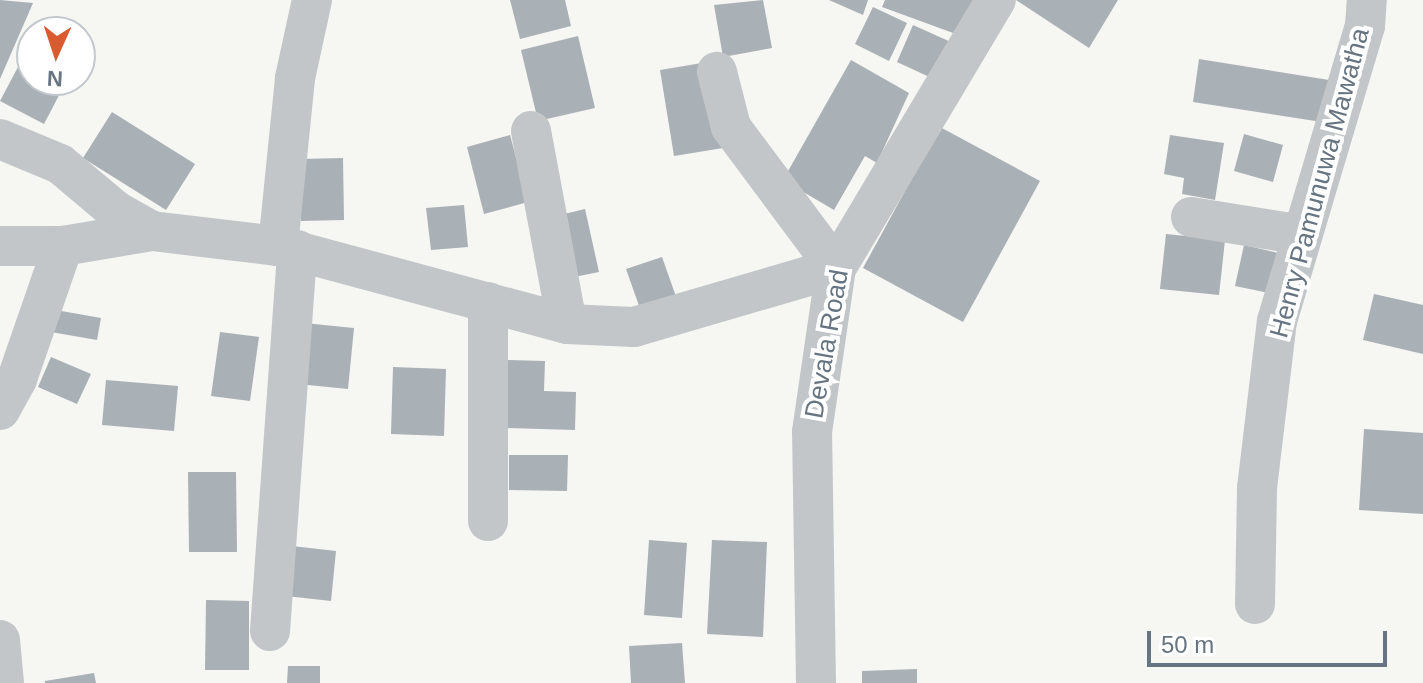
<!DOCTYPE html>
<html>
<head>
<meta charset="utf-8">
<style>
  body { margin:0 }
  #map { position:relative; width:1423px; height:683px; overflow:hidden; background:#f6f6f3; font-family:Helvetica,sans-serif }
  div>[style] { position:absolute }
  .building>* { inset:0; background:#a9b0b6 }
  .minor>* { height:40px; margin:-20px; padding:0 20px; transform-origin:20px; border-radius:20px; background:#c2c6c9 }
  span { translate:-50% -50%; white-space:nowrap; text-align:center; line-height:1.15; -webkit-text-stroke:8px #fff; paint-order:stroke }
  .street-label { font-size:26px; color:#677582 }
  .north { position:absolute; left:16px; top:16px; width:80px; height:80px; box-sizing:border-box; background:#fff; border:2px solid #c2c8cd; border-radius:50%; rotate:183deg; font-size:22px; font-weight:700; line-height:32px; text-align:center; color:#677582 }
  .north::after { content:''; display:block; margin:auto; width:28px; height:36px; background:#d95c30; clip-path:polygon(50% 0,100% 100%,50% 72%,0 100%) }
  .scale { position:absolute; left:1147px; top:631px; width:240px; height:36px; box-sizing:border-box; border:4px solid #677582; border-top:0; padding-left:10px; font-size:24px; line-height:28px; white-space:nowrap; color:#677582; -webkit-text-stroke:6px #fff; paint-order:stroke }
</style>
</head>
<body>
<div id="map">
  <div class="building">
    <div style="clip-path:polygon(0 0,33px 3px,0 79px)"></div>
    <div style="clip-path:polygon(510px 0,565px 0,571px 26px,520px 39px)"></div>
    <div style="clip-path:polygon(763px 0,772px 48px,723px 57px,714px 5px)"></div>
    <div style="clip-path:polygon(829px 0,868px 0,863px 15px)"></div>
    <div style="clip-path:polygon(885px 0,978px 0,964px 37px,882px 7px)"></div>
    <div style="clip-path:polygon(1016px 0,1118px 0,1089px 48px)"></div>
    <div style="clip-path:polygon(873px 7px,907px 23px,889px 61px,855px 44px)"></div>
    <div style="clip-path:polygon(913px 25px,953px 43px,936px 80px,897px 62px)"></div>
    <div style="clip-path:polygon(578px 36px,595px 108px,538px 121px,521px 50px)"></div>
    <div style="clip-path:polygon(27px 50px,32px 53px,32px 80px,67px 80px,44px 124px,0 101px)"></div>
    <div style="clip-path:polygon(1199px 59px,1329px 80px,1322px 122px,1193px 102px)"></div>
    <div style="clip-path:polygon(851px 60px,909px 93px,877px 163px,865px 156px,834px 210px,783px 180px)"></div>
    <div style="clip-path:polygon(708px 62px,723px 148px,674px 156px,660px 70px)"></div>
    <div style="clip-path:polygon(112px 112px,195px 164px,166px 210px,83px 158px)"></div>
    <div style="clip-path:polygon(940px 127px,1040px 181px,963px 322px,863px 268px)"></div>
    <div style="clip-path:polygon(1244px 134px,1283px 145px,1273px 182px,1234px 171px)"></div>
    <div style="clip-path:polygon(510px 135px,528px 202px,484px 214px,467px 147px)"></div>
    <div style="clip-path:polygon(1170px 135px,1224px 143px,1215px 200px,1182px 194px,1184px 178px,1164px 174px)"></div>
    <div style="clip-path:polygon(343px 158px,344px 220px,301px 221px,300px 159px)"></div>
    <div style="clip-path:polygon(464px 205px,468px 247px,431px 250px,426px 208px)"></div>
    <div style="clip-path:polygon(585px 209px,599px 272px,569px 278px,556px 216px)"></div>
    <div style="clip-path:polygon(1166px 234px,1225px 240px,1219px 295px,1160px 289px)"></div>
    <div style="clip-path:polygon(1244px 245px,1278px 253px,1269px 293px,1235px 286px)"></div>
    <div style="clip-path:polygon(662px 257px,679px 305px,643px 317px,626px 269px)"></div>
    <div style="clip-path:polygon(1374px 294px,1423px 305px,1423px 354px,1363px 340px)"></div>
    <div style="clip-path:polygon(50px 309px,101px 318px,97px 340px,45px 331px)"></div>
    <div style="clip-path:polygon(294px 322px,354px 328px,348px 389px,288px 383px)"></div>
    <div style="clip-path:polygon(220px 332px,259px 337px,250px 401px,211px 396px)"></div>
    <div style="clip-path:polygon(51px 357px,91px 374px,77px 404px,38px 387px)"></div>
    <div style="clip-path:polygon(506px 360px,545px 361px,544px 391px,576px 392px,575px 430px,504px 428px)"></div>
    <div style="clip-path:polygon(393px 367px,446px 369px,444px 436px,391px 434px)"></div>
    <div style="clip-path:polygon(106px 380px,178px 386px,174px 431px,102px 425px)"></div>
    <div style="clip-path:polygon(1364px 429px,1423px 433px,1423px 514px,1359px 510px)"></div>
    <div style="clip-path:polygon(509px 455px,568px 455px,567px 491px,509px 490px)"></div>
    <div style="clip-path:polygon(188px 472px,236px 472px,237px 552px,189px 552px)"></div>
    <div style="clip-path:polygon(649px 540px,687px 543px,682px 618px,644px 615px)"></div>
    <div style="clip-path:polygon(712px 540px,767px 542px,763px 637px,707px 634px)"></div>
    <div style="clip-path:polygon(292px 546px,336px 551px,331px 601px,286px 596px)"></div>
    <div style="clip-path:polygon(206px 600px,249px 601px,249px 670px,205px 670px)"></div>
    <div style="clip-path:polygon(682px 643px,685px 683px,631px 683px,629px 646px)"></div>
    <div style="clip-path:polygon(288px 666px,320px 666px,320px 683px,287px 683px)"></div>
    <div style="clip-path:polygon(917px 669px,917px 683px,862px 683px,862px 671px)"></div>
    <div style="clip-path:polygon(94px 673px,96px 683px,45px 683px,45px 681px)"></div>
  </div>
  <div class="minor">
    <div style="left:531px;top:131px;width:196px;rotate:79.4deg"></div>
    <div style="left:0;top:139px;width:65px;rotate:22.6deg"></div>
    <div style="left:60px;top:164px;width:73px;rotate:40deg"></div>
    <div style="left:116px;top:211px;width:41px;rotate:29.1deg"></div>
    <div style="left:152px;top:231px;width:127px;rotate:6.8deg"></div>
    <div style="left:278px;top:246px;width:299px;rotate:15.1deg"></div>
    <div style="left:567px;top:324px;width:67px;rotate:2.6deg"></div>
    <div style="left:634px;top:327px;width:210px;rotate:-16.3deg"></div>
    <div style="left:836px;top:268px;width:176px;rotate:-126.7deg"></div>
    <div style="left:731px;top:127px;width:57px;rotate:-104.3deg"></div>
    <div style="left:1191px;top:217px;width:113px;rotate:9.1deg"></div>
    <div style="left:0;top:246px;width:63px"></div>
    <div style="left:63px;top:246px;width:90px;rotate:-9.6deg"></div>
    <div style="left:278px;top:246px;width:169px;rotate:-84.2deg"></div>
    <div style="left:295px;top:78px;width:80px;rotate:-77.7deg"></div>
    <div style="left:488px;top:302px;width:219px;rotate:90deg"></div>
    <div style="left:0;top:410px;width:35px;rotate:-61deg"></div>
    <div style="left:17px;top:379px;width:141px;rotate:-70.9deg"></div>
    <div style="left:1255px;top:604px;width:116px;rotate:-89deg"></div>
    <div style="left:1257px;top:488px;width:168px;rotate:-83.2deg"></div>
    <div style="left:1277px;top:321px;width:308px;rotate:-73.4deg"></div>
    <div style="left:1365px;top:26px;width:26px;rotate:-86deg"></div>
    <div style="left:270px;top:631px;width:382px;rotate:-85.9deg"></div>
    <div style="left:0;top:640px;width:43px;rotate:84.7deg"></div>
    <div style="left:816px;top:683px;width:251px;rotate:-90.9deg"></div>
    <div style="left:812px;top:432px;width:166px;rotate:-81.7deg"></div>
    <div style="left:836px;top:268px;width:312px;rotate:-59.2deg"></div>
  </div>
  <div class="street-label">
    <span style="left:1320px;top:183px;rotate:-75deg">Henry Pamunuwa Mawatha</span>
    <span style="left:827px;top:344px;rotate:-80deg">Devala Road</span>
  </div>
  <div class="north">N</div>
  <div class="scale">50 m</div>
</div>
</body>
</html>
